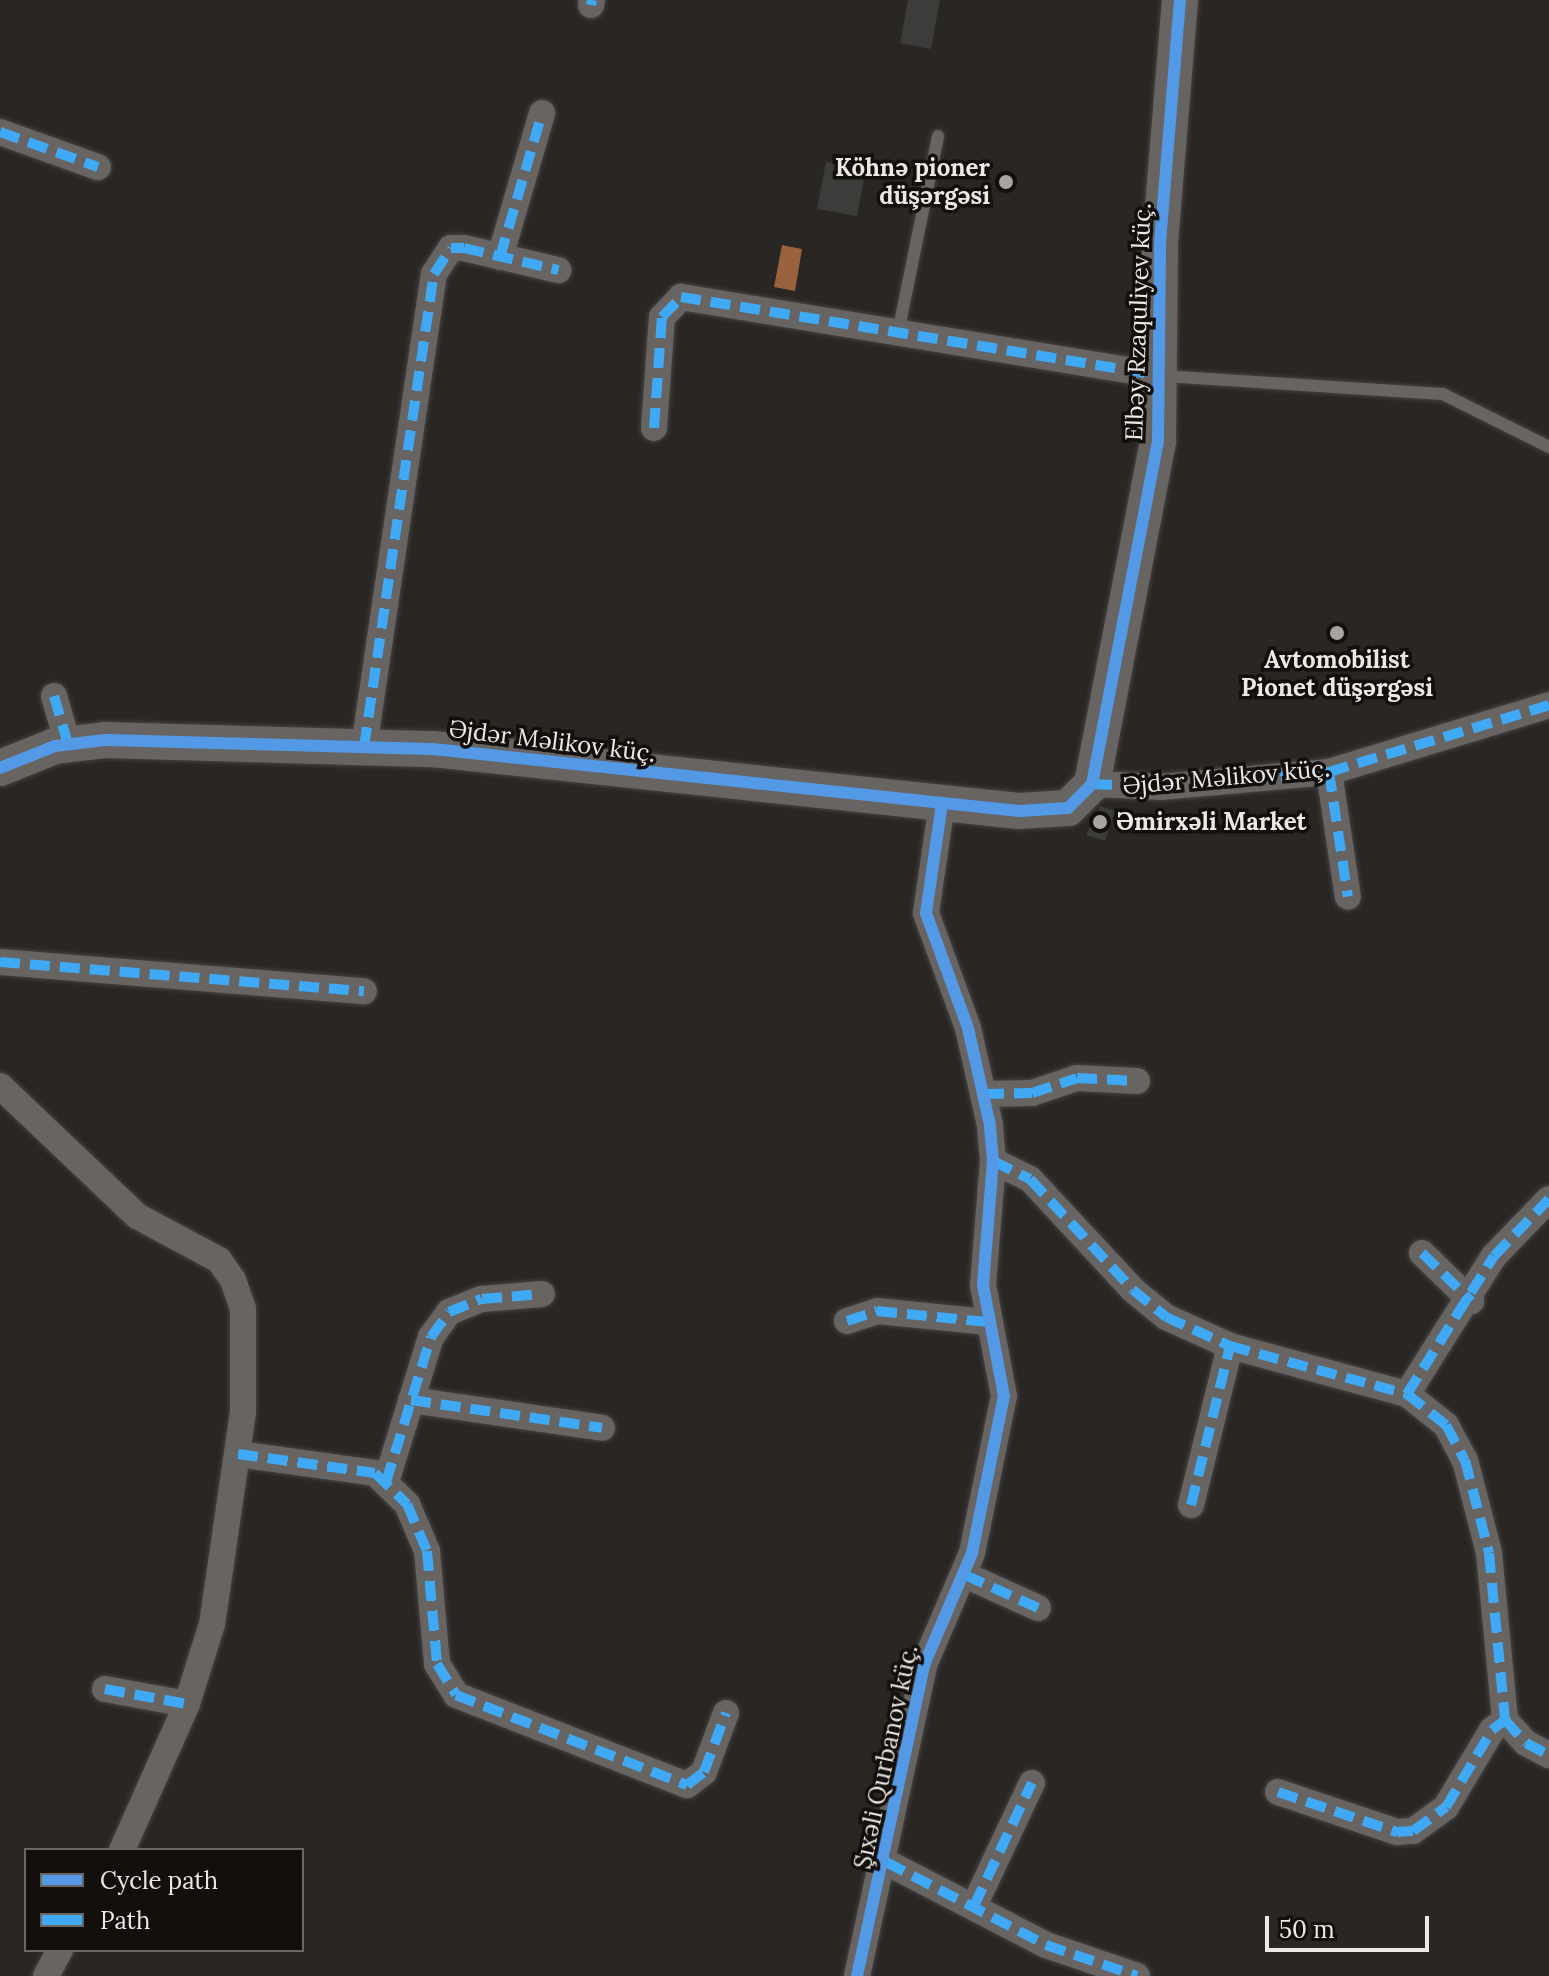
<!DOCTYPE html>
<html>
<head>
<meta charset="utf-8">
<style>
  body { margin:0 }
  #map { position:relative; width:1549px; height:1976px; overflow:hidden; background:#292624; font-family:Lora,serif }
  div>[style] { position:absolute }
  .water>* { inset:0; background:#98623c }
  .building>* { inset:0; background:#3c3c3b }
  .roads { filter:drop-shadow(0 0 2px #464241) drop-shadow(0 0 2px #464241) }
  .lane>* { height:12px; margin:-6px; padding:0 6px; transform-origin:6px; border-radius:6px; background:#676462 }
  .street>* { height:26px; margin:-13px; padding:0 13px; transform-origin:13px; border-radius:13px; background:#676462 }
  .secondary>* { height:36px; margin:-18px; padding:0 18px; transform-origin:18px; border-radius:18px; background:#676462 }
  .quiet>* { height:10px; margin-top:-5px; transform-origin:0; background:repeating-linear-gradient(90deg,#3fa9f5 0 20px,transparent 0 30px) }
  .cycleway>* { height:12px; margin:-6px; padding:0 6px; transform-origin:6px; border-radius:6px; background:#5399e6 }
  .dots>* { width:22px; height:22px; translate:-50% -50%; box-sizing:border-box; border:4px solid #120f0d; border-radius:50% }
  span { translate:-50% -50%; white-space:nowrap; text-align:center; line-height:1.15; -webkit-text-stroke:7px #120f0d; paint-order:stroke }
  .poi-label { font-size:24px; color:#ede8e6; font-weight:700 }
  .right { translate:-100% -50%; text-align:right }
  .left { translate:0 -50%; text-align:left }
  .street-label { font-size:24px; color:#ede8e6 }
  .legend { position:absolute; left:24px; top:1848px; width:280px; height:104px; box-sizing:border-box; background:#120f0d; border:2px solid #6a6664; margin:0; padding:10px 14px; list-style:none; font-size:24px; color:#ede8e6 }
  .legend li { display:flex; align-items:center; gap:16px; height:40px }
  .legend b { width:40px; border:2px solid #6a6664 }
  .scale { position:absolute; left:1265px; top:1916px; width:164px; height:36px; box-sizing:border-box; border:4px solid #ede8e6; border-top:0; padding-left:10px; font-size:24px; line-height:28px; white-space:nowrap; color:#ede8e6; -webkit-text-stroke:6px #120f0d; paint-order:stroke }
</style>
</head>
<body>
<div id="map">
  <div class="water">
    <div style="clip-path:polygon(782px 245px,802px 249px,795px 291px,774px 287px)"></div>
  </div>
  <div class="building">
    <div style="clip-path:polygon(908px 0,940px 0,931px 49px,900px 43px)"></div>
    <div style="clip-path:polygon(826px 162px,866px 169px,857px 216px,817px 209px)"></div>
    <div style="clip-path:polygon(1100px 806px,1115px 811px,1105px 841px,1086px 835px)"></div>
  </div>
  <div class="roads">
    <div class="lane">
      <div style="left:898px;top:333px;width:201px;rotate:-78.5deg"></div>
      <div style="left:1164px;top:376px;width:280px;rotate:3.7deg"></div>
      <div style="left:1443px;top:394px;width:119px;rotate:26.6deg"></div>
    </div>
    <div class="street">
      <div style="left:591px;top:5px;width:5px;rotate:-79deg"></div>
      <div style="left:0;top:132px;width:104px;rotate:19.7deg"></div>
      <div style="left:500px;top:257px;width:150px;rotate:-73.7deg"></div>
      <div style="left:654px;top:428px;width:111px;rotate:-85.9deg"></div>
      <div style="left:662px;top:317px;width:28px;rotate:-46deg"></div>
      <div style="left:681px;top:297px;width:486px;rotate:9.3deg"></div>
      <div style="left:54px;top:696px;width:50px;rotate:73.7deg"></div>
      <div style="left:364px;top:747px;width:478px;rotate:-81.6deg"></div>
      <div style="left:434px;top:274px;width:31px;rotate:-57deg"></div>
      <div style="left:451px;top:248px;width:13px"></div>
      <div style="left:464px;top:248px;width:97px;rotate:13.2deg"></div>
      <div style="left:1329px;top:772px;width:126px;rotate:81.4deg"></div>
      <div style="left:1092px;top:784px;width:69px;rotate:2.5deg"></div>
      <div style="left:1161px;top:787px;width:169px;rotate:-5.1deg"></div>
      <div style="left:1329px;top:772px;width:230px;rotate:-16.9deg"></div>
      <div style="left:0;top:962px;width:365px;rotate:4.6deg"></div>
      <div style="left:0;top:1086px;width:189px;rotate:43.5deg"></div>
      <div style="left:137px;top:1216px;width:93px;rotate:28.2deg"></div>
      <div style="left:219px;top:1260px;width:24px;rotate:55deg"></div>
      <div style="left:233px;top:1280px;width:31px;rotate:71deg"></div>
      <div style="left:243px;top:1309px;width:103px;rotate:90deg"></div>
      <div style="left:243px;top:1412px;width:214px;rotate:98.3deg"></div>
      <div style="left:212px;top:1624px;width:84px;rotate:107.4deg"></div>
      <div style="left:187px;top:1704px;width:160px;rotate:114deg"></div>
      <div style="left:984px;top:1094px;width:48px;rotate:-1.2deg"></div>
      <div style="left:1032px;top:1093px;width:47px;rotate:-18.4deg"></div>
      <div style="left:1077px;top:1078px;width:60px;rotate:2.9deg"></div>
      <div style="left:993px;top:1161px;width:41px;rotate:25.9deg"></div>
      <div style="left:1030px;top:1179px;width:151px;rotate:47.1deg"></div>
      <div style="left:1133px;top:1290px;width:43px;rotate:39.3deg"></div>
      <div style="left:1166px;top:1317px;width:70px;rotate:24.4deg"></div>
      <div style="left:1230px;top:1346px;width:183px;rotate:15.2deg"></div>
      <div style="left:1407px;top:1394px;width:50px;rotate:38.5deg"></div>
      <div style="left:1446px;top:1425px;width:40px;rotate:62deg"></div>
      <div style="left:1465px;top:1460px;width:96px;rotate:75.5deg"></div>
      <div style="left:1489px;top:1553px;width:168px;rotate:84.5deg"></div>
      <div style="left:1505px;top:1720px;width:31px;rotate:48deg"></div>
      <div style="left:1526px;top:1743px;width:26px;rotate:28deg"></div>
      <div style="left:1422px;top:1253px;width:69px;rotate:44.4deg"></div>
      <div style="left:847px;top:1321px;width:32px;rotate:-18deg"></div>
      <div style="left:877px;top:1311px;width:112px;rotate:5.7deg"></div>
      <div style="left:1407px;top:1394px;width:163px;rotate:-57.8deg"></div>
      <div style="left:1494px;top:1256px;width:79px;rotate:-46deg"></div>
      <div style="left:411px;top:1400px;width:193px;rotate:8.3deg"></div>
      <div style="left:238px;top:1454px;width:138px;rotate:7.9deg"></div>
      <div style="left:375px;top:1473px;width:45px;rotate:44.1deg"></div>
      <div style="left:407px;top:1504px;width:51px;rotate:66.9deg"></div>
      <div style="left:427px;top:1551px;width:113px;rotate:84.9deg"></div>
      <div style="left:437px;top:1664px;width:36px;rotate:58deg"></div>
      <div style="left:456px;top:1695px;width:248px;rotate:21.3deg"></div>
      <div style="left:687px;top:1785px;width:21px;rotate:-37deg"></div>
      <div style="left:704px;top:1772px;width:63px;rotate:-69.6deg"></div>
      <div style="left:386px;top:1482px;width:152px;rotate:-72.8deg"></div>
      <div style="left:431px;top:1337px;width:31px;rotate:-54deg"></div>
      <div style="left:449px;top:1312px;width:35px;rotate:-22deg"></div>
      <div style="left:482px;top:1299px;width:60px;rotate:-4.8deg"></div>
      <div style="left:1191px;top:1505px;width:164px;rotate:-76.2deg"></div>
      <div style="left:965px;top:1575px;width:80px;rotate:24.3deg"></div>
      <div style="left:105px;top:1689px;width:83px;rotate:10.4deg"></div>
      <div style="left:1278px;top:1792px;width:126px;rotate:18.6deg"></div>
      <div style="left:1397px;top:1832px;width:16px;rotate:-4deg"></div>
      <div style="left:1413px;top:1831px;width:41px;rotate:-36deg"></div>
      <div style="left:1446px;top:1807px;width:90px;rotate:-59.1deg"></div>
      <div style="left:1492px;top:1730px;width:16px;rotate:-38deg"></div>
      <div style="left:886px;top:1862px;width:180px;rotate:27.4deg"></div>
      <div style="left:1046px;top:1945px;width:96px;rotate:18.8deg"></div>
      <div style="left:974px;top:1906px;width:136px;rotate:-64.8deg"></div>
      <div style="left:46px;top:1976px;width:30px;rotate:-62deg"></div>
      <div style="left:857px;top:1976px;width:318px;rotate:-77.8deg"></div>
      <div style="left:924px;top:1665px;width:122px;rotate:-66.8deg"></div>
      <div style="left:972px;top:1553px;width:160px;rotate:-78.5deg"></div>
      <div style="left:1004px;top:1396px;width:113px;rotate:-100.7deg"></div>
      <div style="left:983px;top:1285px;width:124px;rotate:-85.4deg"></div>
      <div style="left:993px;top:1161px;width:36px;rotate:-95deg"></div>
      <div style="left:990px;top:1125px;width:99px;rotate:-102.8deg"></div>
      <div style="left:968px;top:1028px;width:122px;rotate:-110.1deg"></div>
      <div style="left:926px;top:913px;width:111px;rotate:-81.7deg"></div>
    </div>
    <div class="secondary">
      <div style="left:0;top:768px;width:59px;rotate:-21.8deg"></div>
      <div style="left:55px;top:746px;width:50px;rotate:-6.8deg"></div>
      <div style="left:105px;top:740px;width:328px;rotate:1.6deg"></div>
      <div style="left:433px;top:749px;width:589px;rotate:6.04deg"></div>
      <div style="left:1019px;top:811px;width:49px;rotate:-3.5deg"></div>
      <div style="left:1068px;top:808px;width:34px;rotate:-45deg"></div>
      <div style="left:1092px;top:784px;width:349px;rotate:-79.1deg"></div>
      <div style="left:1158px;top:441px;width:198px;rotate:-89.4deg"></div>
      <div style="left:1160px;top:243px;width:244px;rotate:-85.3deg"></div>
    </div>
  </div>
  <div class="quiet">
    <div style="left:591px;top:5px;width:5px;rotate:-79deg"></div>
    <div style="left:0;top:132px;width:104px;rotate:19.7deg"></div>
    <div style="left:500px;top:257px;width:150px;rotate:-73.7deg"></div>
    <div style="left:654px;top:428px;width:111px;rotate:-85.9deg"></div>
    <div style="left:662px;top:317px;width:28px;rotate:-46deg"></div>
    <div style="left:681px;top:297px;width:486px;rotate:9.3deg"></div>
    <div style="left:54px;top:696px;width:50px;rotate:73.7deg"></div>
    <div style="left:364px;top:747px;width:478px;rotate:-81.6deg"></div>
    <div style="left:434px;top:274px;width:31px;rotate:-57deg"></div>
    <div style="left:451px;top:248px;width:13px"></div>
    <div style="left:464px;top:248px;width:97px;rotate:13.2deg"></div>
    <div style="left:1329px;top:772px;width:126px;rotate:81.4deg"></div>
    <div style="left:1092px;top:784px;width:69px;rotate:2.5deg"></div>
    <div style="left:1161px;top:787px;width:169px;rotate:-5.1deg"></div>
    <div style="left:1329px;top:772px;width:230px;rotate:-16.9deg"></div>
    <div style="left:0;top:962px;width:365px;rotate:4.6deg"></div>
    <div style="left:984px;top:1094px;width:48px;rotate:-1.2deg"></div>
    <div style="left:1032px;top:1093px;width:47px;rotate:-18.4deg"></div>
    <div style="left:1077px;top:1078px;width:60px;rotate:2.9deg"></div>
    <div style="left:993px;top:1161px;width:41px;rotate:25.9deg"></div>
    <div style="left:1030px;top:1179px;width:151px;rotate:47.1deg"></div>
    <div style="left:1133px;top:1290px;width:43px;rotate:39.3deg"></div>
    <div style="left:1166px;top:1317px;width:70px;rotate:24.4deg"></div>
    <div style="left:1230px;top:1346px;width:183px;rotate:15.2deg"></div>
    <div style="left:1407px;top:1394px;width:50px;rotate:38.5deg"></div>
    <div style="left:1446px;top:1425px;width:40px;rotate:62deg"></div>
    <div style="left:1465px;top:1460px;width:96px;rotate:75.5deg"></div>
    <div style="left:1489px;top:1553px;width:168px;rotate:84.5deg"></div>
    <div style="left:1505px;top:1720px;width:31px;rotate:48deg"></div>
    <div style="left:1526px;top:1743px;width:26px;rotate:28deg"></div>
    <div style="left:1422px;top:1253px;width:69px;rotate:44.4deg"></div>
    <div style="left:847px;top:1321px;width:32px;rotate:-18deg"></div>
    <div style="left:877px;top:1311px;width:112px;rotate:5.7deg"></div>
    <div style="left:1407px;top:1394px;width:163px;rotate:-57.8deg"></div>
    <div style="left:1494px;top:1256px;width:79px;rotate:-46deg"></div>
    <div style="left:411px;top:1400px;width:193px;rotate:8.3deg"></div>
    <div style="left:238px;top:1454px;width:138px;rotate:7.9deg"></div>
    <div style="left:375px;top:1473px;width:45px;rotate:44.1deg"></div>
    <div style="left:407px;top:1504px;width:51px;rotate:66.9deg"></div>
    <div style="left:427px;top:1551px;width:113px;rotate:84.9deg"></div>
    <div style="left:437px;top:1664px;width:36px;rotate:58deg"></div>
    <div style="left:456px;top:1695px;width:248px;rotate:21.3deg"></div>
    <div style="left:687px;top:1785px;width:21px;rotate:-37deg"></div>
    <div style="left:704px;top:1772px;width:63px;rotate:-69.6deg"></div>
    <div style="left:386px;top:1482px;width:152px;rotate:-72.8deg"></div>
    <div style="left:431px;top:1337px;width:31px;rotate:-54deg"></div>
    <div style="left:449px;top:1312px;width:35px;rotate:-22deg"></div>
    <div style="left:482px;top:1299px;width:60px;rotate:-4.8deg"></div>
    <div style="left:1191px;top:1505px;width:164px;rotate:-76.2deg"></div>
    <div style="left:965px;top:1575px;width:80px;rotate:24.3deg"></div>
    <div style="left:105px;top:1689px;width:83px;rotate:10.4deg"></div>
    <div style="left:1278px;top:1792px;width:126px;rotate:18.6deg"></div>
    <div style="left:1397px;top:1832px;width:16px;rotate:-4deg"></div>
    <div style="left:1413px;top:1831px;width:41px;rotate:-36deg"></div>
    <div style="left:1446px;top:1807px;width:90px;rotate:-59.1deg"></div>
    <div style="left:1492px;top:1730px;width:16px;rotate:-38deg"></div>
    <div style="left:886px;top:1862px;width:180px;rotate:27.4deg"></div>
    <div style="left:1046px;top:1945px;width:96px;rotate:18.8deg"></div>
    <div style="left:974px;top:1906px;width:136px;rotate:-64.8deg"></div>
  </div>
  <div class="cycleway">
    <div style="left:0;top:768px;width:59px;rotate:-21.8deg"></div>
    <div style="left:55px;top:746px;width:50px;rotate:-6.8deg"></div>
    <div style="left:105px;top:740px;width:328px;rotate:1.6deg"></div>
    <div style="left:433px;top:749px;width:589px;rotate:6.04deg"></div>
    <div style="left:1019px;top:811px;width:49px;rotate:-3.5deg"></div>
    <div style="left:1068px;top:808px;width:34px;rotate:-45deg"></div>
    <div style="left:1092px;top:784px;width:349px;rotate:-79.1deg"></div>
    <div style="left:1158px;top:441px;width:198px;rotate:-89.4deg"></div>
    <div style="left:1160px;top:243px;width:244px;rotate:-85.3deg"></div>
    <div style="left:857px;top:1976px;width:318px;rotate:-77.8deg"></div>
    <div style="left:924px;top:1665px;width:122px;rotate:-66.8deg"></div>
    <div style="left:972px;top:1553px;width:160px;rotate:-78.5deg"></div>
    <div style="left:1004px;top:1396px;width:113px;rotate:-100.7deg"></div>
    <div style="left:983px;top:1285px;width:124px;rotate:-85.4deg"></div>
    <div style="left:993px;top:1161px;width:36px;rotate:-95deg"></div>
    <div style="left:990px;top:1125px;width:99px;rotate:-102.8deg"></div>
    <div style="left:968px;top:1028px;width:122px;rotate:-110.1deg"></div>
    <div style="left:926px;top:913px;width:111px;rotate:-81.7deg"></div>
  </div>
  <div class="dots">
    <div style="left:1006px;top:182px;background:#a8a4a2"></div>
    <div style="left:1337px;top:633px;background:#a8a4a2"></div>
    <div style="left:1100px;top:822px;background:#a8a4a2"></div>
  </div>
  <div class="poi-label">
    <span class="right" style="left:990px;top:182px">Köhnə pioner<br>düşərgəsi</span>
    <span style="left:1337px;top:674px">Avtomobilist<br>Pionet düşərgəsi</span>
    <span class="left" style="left:1116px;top:822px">Əmirxəli Market</span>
  </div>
  <div class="street-label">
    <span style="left:1138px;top:322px;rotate:-88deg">Elbəy Rzaquliyev küç.</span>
    <span style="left:552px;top:741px;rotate:7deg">Əjdər Məlikov küç.</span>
    <span style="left:1226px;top:777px;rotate:-5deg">Əjdər Məlikov küç.</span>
    <span style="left:886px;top:1757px;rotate:-78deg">Şıxəli Qurbanov küç.</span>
  </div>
  <ul class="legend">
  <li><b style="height:10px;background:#5399e6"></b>Cycle path</li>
  <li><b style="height:10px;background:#3fa9f5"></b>Path</li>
  </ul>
  <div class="scale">50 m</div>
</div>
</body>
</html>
